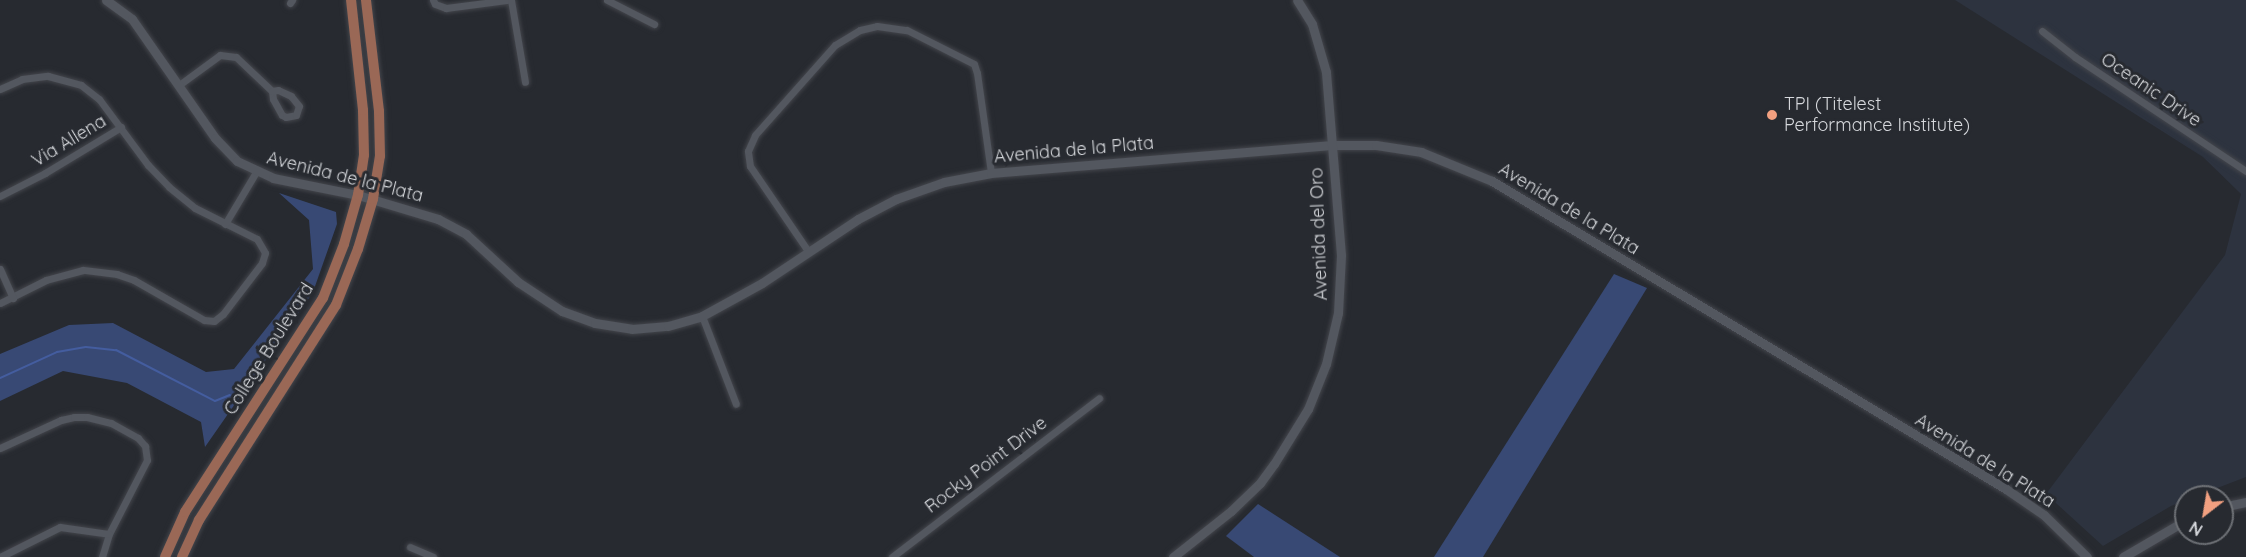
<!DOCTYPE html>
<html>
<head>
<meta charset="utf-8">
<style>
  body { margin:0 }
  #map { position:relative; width:2246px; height:557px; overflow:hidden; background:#272a30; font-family:Quicksand,sans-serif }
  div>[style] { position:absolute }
  .built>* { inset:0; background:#2d333f }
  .green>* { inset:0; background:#384974 }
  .stream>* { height:2px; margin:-1px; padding:0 1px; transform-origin:1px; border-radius:1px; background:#445d9f }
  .roads { filter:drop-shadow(0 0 2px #43454b) drop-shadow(0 0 2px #43454b) }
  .minor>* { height:7px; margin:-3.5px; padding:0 3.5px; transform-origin:3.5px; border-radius:3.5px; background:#53575f }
  .tertiary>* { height:9px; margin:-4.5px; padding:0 4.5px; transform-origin:4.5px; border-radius:4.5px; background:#53575f }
  .primary>* { height:10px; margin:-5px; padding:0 5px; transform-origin:5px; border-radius:5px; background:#9a6856 }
  .dots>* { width:16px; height:16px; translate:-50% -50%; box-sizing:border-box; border:3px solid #272a30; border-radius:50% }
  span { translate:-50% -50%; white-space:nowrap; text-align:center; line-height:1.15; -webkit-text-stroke:6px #272a30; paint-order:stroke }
  .street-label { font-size:18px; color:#d6d8dc }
  .poi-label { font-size:18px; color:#d6d8dc }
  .left { translate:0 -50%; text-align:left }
  .north { position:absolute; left:2174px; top:485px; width:60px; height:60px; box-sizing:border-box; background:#272a30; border:2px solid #6d7075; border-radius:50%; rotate:211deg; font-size:16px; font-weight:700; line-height:24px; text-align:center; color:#d6d8dc }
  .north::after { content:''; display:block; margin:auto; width:21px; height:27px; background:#f2a080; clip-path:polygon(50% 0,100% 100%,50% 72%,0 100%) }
</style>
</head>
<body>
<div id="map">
  <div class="built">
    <div style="clip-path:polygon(1955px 0,2246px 0,2246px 477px,2194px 497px,2186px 497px,2186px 500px,2171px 506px,2103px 546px,2046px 494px,2225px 255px,2241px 194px,2203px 157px)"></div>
  </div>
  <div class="green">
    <div style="clip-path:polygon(279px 193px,336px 212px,337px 224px,313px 292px,205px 447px,201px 422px,127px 383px,63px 371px,0 401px,0 354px,69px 325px,113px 323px,206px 372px,234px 369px,313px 269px,309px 220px)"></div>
    <div style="clip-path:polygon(1614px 274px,1647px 288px,1483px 557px,1434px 557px)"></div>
    <div style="clip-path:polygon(1258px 504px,1340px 557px,1254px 557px,1226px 536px)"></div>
  </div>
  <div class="stream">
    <div style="left:0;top:378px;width:63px;rotate:-24.5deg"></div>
    <div style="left:57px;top:352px;width:29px;rotate:-10deg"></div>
    <div style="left:86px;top:347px;width:30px;rotate:6deg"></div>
    <div style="left:116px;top:350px;width:111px;rotate:27.3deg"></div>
    <div style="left:215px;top:401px;width:16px;rotate:-22deg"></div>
  </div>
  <div class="roads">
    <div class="minor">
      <div style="left:433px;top:0;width:4px;rotate:63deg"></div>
      <div style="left:435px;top:4px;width:12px;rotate:20deg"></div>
      <div style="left:446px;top:8px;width:63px;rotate:-7.4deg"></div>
      <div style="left:511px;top:0;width:83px;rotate:80.3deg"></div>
      <div style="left:607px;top:0;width:53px;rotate:27.1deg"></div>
      <div style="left:290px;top:3px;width:4px;rotate:-56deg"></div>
      <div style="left:2042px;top:31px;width:42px;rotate:38.2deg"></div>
      <div style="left:2075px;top:57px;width:206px;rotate:33.7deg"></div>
      <div style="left:179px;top:85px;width:51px;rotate:-36.2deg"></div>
      <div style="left:220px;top:55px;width:16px;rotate:7deg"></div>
      <div style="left:236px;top:57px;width:50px;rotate:43.4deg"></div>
      <div style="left:272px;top:91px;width:8px;rotate:83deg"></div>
      <div style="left:273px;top:99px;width:18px;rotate:61deg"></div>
      <div style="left:282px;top:115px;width:4px;rotate:27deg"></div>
      <div style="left:286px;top:117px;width:10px;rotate:-11deg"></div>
      <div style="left:296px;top:115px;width:9px;rotate:-72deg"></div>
      <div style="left:299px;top:106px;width:13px;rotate:-129deg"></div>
      <div style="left:291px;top:96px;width:14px;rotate:-155deg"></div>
      <div style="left:278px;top:90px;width:6px;rotate:171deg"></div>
      <div style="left:0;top:89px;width:24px;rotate:-24deg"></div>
      <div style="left:22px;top:79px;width:26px;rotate:-7deg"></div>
      <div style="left:48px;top:76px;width:34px;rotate:15deg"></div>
      <div style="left:81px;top:85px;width:23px;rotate:38deg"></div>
      <div style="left:99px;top:99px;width:82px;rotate:53.4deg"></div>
      <div style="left:148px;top:165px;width:30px;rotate:46deg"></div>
      <div style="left:169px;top:187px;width:33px;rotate:39deg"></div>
      <div style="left:195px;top:208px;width:69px;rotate:26.6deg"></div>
      <div style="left:257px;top:239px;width:16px;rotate:60deg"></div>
      <div style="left:265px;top:253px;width:10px;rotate:107deg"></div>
      <div style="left:262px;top:263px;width:64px;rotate:127.4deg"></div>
      <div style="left:223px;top:314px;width:11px;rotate:142deg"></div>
      <div style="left:214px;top:321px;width:10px;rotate:-174deg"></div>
      <div style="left:204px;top:320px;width:81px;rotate:-150.3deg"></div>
      <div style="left:134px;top:280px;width:18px;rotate:-161deg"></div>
      <div style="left:117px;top:274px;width:34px;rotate:-173deg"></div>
      <div style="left:83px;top:270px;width:38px;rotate:165deg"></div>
      <div style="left:46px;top:280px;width:51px;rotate:153.4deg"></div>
      <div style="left:0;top:196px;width:51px;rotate:-27.1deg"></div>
      <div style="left:45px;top:173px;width:89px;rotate:-31.2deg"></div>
      <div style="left:225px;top:224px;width:61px;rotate:-59.2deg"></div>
      <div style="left:808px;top:251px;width:103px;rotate:-124.3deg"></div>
      <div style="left:750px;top:166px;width:15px;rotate:-98deg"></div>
      <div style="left:748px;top:151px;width:17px;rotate:-66deg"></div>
      <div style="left:755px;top:135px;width:120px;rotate:-48.4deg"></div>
      <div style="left:835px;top:45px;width:29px;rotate:-31deg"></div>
      <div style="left:860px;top:30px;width:17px;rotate:-13deg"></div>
      <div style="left:877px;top:26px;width:30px;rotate:8deg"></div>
      <div style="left:907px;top:30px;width:75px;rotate:26.9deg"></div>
      <div style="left:974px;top:64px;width:9px;rotate:72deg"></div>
      <div style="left:977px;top:73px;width:101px;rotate:82deg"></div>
      <div style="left:0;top:269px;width:32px;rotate:66deg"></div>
      <div style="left:702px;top:316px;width:94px;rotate:68.9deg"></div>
      <div style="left:0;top:448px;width:67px;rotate:-24.7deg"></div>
      <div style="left:61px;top:420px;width:13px;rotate:-13deg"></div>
      <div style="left:74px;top:417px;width:13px"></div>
      <div style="left:87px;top:417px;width:25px;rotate:14deg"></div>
      <div style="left:111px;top:423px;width:31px;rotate:29deg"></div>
      <div style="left:138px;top:438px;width:11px;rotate:49deg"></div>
      <div style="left:145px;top:446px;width:14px;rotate:82deg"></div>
      <div style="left:147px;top:460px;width:83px;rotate:117.2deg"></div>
      <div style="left:109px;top:534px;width:24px;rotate:107deg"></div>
      <div style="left:410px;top:547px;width:25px;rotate:23deg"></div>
      <div style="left:0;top:557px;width:67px;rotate:-26.6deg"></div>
      <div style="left:60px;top:527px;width:49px;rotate:8.1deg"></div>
      <div style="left:892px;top:557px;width:261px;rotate:-37.5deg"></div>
    </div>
    <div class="tertiary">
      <div style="left:106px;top:0;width:32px;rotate:36deg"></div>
      <div style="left:132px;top:19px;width:145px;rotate:55.1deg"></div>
      <div style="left:215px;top:138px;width:32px;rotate:46deg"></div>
      <div style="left:237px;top:161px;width:40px;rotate:25deg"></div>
      <div style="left:273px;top:178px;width:87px;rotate:11.3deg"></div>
      <div style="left:358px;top:195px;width:84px;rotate:16.7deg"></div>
      <div style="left:438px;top:219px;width:32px;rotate:28deg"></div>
      <div style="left:466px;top:234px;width:71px;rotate:42.7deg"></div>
      <div style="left:518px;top:282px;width:53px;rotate:33.4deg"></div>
      <div style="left:562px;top:311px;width:35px;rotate:20deg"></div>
      <div style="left:595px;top:323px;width:37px;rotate:9deg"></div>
      <div style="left:632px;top:329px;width:36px;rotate:-5deg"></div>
      <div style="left:668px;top:326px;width:35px;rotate:-16deg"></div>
      <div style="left:702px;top:316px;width:68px;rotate:-28.8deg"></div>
      <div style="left:762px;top:283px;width:115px;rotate:-33.7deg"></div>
      <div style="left:858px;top:219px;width:43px;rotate:-27.8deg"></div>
      <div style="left:896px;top:199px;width:51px;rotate:-19.5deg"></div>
      <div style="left:944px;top:182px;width:48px;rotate:-10.8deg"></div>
      <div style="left:991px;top:173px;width:342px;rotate:-4.7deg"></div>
      <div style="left:1332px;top:145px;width:44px"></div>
      <div style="left:1376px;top:145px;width:46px;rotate:8.8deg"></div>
      <div style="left:1421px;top:152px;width:77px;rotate:22.2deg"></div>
      <div style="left:1492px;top:181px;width:599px;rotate:30.93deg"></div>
      <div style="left:2006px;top:489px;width:46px;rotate:34.4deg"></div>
      <div style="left:2044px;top:515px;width:60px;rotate:44.3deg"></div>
      <div style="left:2222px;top:507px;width:25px;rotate:-12deg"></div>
      <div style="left:1173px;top:557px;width:74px;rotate:-38.4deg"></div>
      <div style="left:1231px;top:511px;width:40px;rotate:-44deg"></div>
      <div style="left:1260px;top:483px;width:24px;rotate:-54deg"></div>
      <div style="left:1274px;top:464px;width:65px;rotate:-58.3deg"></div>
      <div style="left:1308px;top:409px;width:48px;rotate:-68.2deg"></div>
      <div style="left:1326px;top:364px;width:52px;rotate:-76.8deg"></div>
      <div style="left:1338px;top:313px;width:58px;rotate:-87deg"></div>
      <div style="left:1341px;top:255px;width:184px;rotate:-94.7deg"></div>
      <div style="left:1326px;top:72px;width:50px;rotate:-106.3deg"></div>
      <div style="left:1312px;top:24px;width:28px;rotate:-122deg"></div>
      <div style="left:2123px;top:557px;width:73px;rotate:-30.4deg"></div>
    </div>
    <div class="primary">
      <div style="left:165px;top:557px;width:49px;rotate:-66deg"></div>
      <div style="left:185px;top:512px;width:255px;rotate:-57.2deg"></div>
      <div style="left:323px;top:298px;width:58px;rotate:-68.7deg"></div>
      <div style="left:344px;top:244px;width:51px;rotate:-74.1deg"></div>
      <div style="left:358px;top:195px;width:40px;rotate:-81.5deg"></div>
      <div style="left:364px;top:155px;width:45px;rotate:-91.3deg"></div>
      <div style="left:363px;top:110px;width:111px;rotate:-96.2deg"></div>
      <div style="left:182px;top:557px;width:41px;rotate:-65.3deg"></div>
      <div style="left:199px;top:520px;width:255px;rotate:-57.5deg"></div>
      <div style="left:336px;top:305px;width:60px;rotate:-68.6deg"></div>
      <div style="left:358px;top:249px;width:52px;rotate:-73.3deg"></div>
      <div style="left:373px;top:199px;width:44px;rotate:-80.8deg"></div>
      <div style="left:380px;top:156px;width:45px;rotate:-91.3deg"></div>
      <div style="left:379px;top:111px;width:112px;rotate:-96.7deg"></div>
    </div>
  </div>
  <div class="dots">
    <div style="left:1772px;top:115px;background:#f2a080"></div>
  </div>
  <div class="street-label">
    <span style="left:2151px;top:90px;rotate:34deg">Oceanic Drive</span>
    <span style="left:69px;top:141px;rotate:-31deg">Via Allena</span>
    <span style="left:1074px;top:150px;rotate:-5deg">Avenida de la Plata</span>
    <span style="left:345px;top:177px;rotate:14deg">Avenida de la Plata</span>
    <span style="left:1569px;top:209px;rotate:31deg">Avenida de la Plata</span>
    <span style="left:1319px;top:234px;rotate:-92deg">Avenida del Oro</span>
    <span style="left:269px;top:349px;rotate:-58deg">College Boulevard</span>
    <span style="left:1985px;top:461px;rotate:32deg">Avenida de la Plata</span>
    <span style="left:986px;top:465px;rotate:-37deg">Rocky Point Drive</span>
  </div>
  <div class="poi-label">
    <span class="left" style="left:1784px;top:115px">TPI (Titelest<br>Performance Institute)</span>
  </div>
  <div class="north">N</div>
</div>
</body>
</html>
